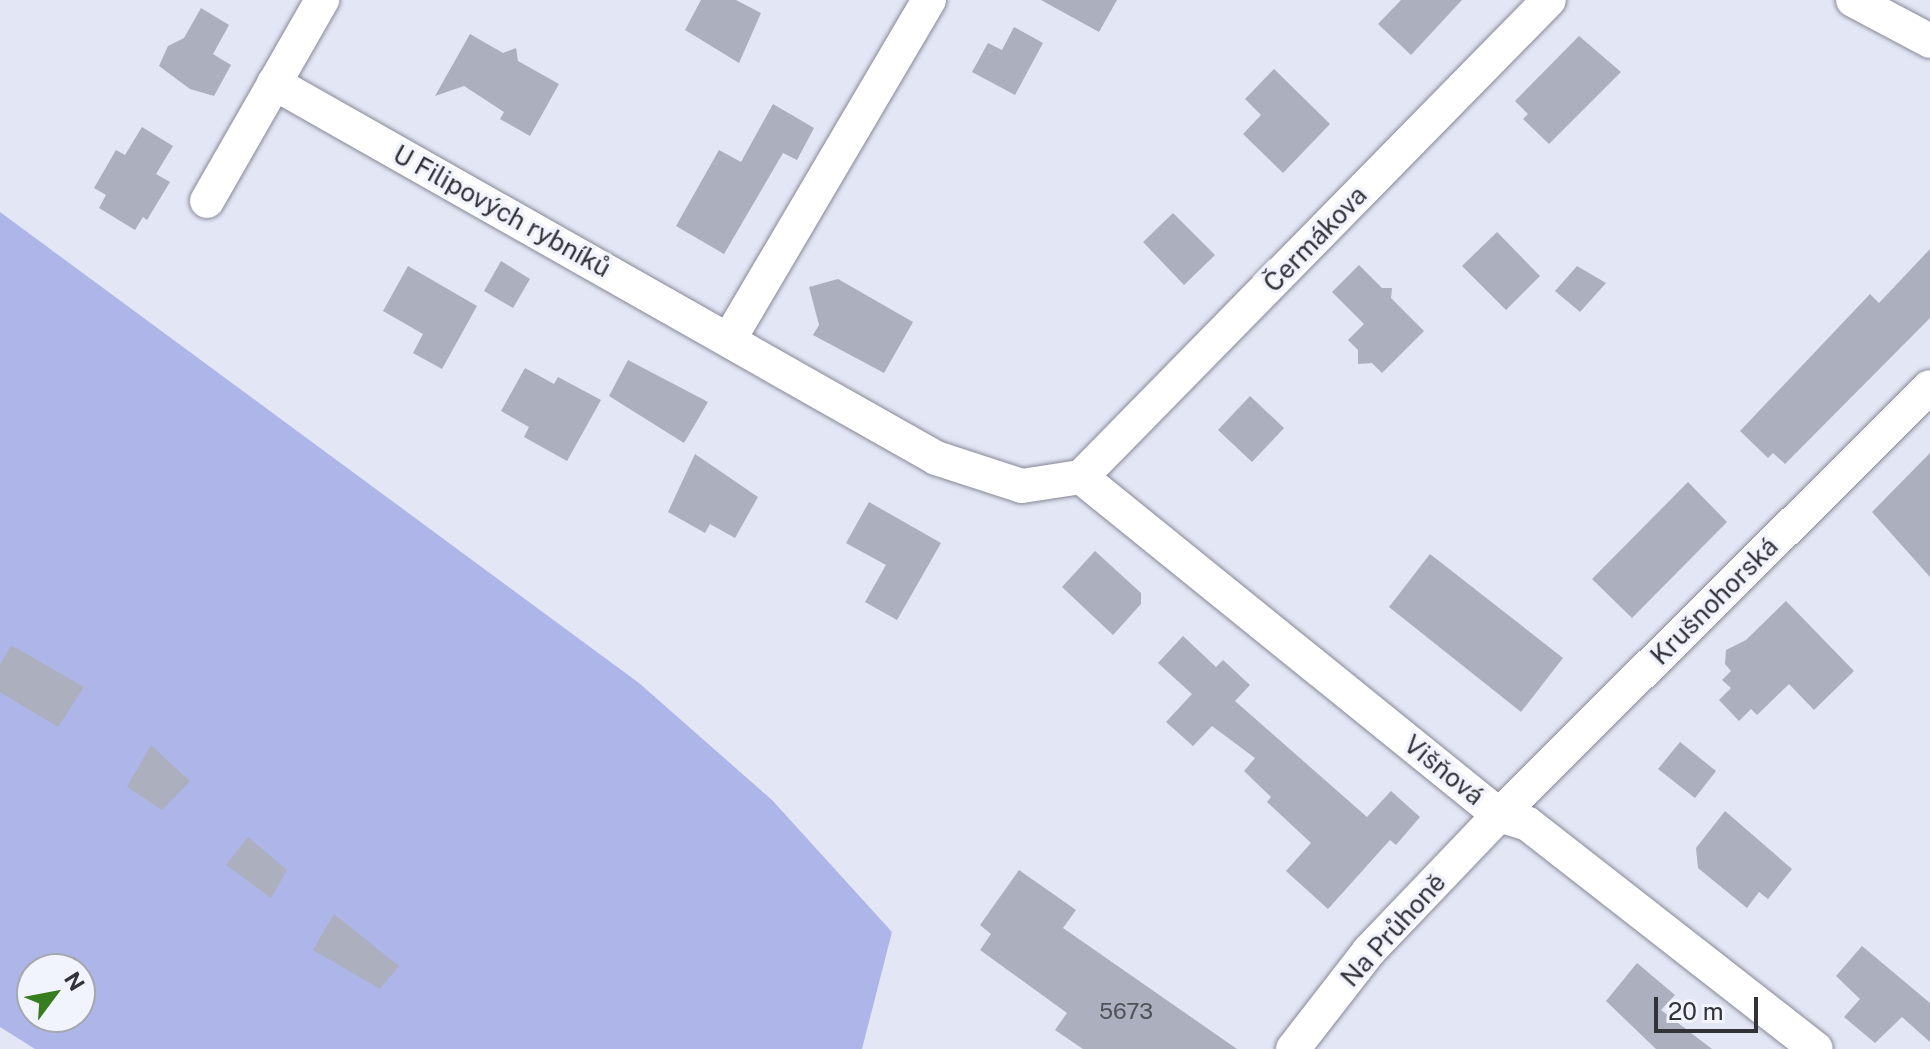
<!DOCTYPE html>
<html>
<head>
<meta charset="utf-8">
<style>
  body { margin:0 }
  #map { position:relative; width:1930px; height:1049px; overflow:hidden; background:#e3e6f5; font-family:"Public Sans",sans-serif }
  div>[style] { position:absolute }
  .green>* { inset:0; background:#aeb6e9 }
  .building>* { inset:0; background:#acafbd }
  .roads { filter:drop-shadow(0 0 2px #858895) drop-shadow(0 0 2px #858895) }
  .street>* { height:34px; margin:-17px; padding:0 17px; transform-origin:17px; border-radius:17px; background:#fff }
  span { translate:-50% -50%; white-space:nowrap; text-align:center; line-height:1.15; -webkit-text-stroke:7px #f2f4fd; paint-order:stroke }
  .number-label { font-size:22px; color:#50525a }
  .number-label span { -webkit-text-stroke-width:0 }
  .street-label { font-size:26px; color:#323339 }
  .north { position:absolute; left:16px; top:953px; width:80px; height:80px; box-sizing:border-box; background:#f2f4fd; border:2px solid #a5a7af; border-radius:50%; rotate:58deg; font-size:22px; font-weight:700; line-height:32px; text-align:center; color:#323339 }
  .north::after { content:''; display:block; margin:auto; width:28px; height:36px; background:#377d20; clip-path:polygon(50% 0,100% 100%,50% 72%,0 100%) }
  .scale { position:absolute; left:1654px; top:997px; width:104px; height:36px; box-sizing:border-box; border:4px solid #323339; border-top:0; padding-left:10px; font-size:24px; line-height:28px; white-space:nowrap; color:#323339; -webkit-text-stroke:6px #f2f4fd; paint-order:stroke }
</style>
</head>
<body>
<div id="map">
  <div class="green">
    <div style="clip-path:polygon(evenodd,0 212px,639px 683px,772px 800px,892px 932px,862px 1049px,35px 1049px,0 1027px,0 212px,32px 969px,80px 969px,80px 1017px,32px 1017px,32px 969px)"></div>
  </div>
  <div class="building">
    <div style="clip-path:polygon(701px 0,736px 0,761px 13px,739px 63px,685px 30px)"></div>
    <div style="clip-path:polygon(1041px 0,1117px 0,1099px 32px)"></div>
    <div style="clip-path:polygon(1401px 0,1462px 0,1411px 55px,1378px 24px)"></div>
    <div style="clip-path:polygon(201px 8px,229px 25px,213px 54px,231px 65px,214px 96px,190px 89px,159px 66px,168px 46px,184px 38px)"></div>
    <div style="clip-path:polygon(1014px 27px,1043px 43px,1015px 95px,972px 72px,988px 43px,1002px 50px)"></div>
    <div style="clip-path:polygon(470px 34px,503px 53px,516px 48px,518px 61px,559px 84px,530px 136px,500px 119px,504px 112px,464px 86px,435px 96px)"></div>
    <div style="clip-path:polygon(1579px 36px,1621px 72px,1549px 144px,1523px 119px,1528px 114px,1515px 101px)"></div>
    <div style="clip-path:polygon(1274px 69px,1330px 124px,1283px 173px,1243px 134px,1261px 115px,1245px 99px)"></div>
    <div style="clip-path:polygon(773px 104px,814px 128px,797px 160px,783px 153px,724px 254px,676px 226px,719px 150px,741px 162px)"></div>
    <div style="clip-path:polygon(142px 127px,173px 146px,156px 174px,170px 182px,147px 220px,143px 217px,135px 230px,99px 208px,106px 195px,94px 188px,116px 150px,125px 155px)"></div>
    <div style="clip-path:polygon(1173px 213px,1215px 255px,1184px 285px,1143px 242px)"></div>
    <div style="clip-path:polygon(1497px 232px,1540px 276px,1506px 310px,1462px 266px)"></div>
    <div style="clip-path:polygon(1930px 249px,1930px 318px,1785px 464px,1773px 453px,1768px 458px,1740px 431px,1870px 294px,1879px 303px)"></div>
    <div style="clip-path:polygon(501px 261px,530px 279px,513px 308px,484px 291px)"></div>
    <div style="clip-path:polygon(1359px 265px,1382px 288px,1392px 288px,1391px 298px,1424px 331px,1382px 373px,1372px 363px,1358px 364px,1358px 350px,1348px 340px,1364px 324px,1332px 292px)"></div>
    <div style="clip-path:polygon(408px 266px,477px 306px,442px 369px,413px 353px,423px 334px,383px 311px)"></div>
    <div style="clip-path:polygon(1577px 266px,1606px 283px,1580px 312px,1555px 291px)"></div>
    <div style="clip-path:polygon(838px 279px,913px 322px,884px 373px,813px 335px,819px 325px,809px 287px)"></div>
    <div style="clip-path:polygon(628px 360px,708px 402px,684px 443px,609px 396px)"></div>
    <div style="clip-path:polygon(525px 368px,554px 384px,558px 377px,601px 400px,567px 461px,524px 437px,529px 427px,501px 411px)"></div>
    <div style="clip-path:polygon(1250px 396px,1284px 428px,1252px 462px,1218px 430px)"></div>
    <div style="clip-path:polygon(1930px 453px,1930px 577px,1872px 512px)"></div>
    <div style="clip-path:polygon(695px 454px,758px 497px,735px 538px,710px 524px,705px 533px,668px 512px)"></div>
    <div style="clip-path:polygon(1688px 482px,1727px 522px,1632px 618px,1592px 579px)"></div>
    <div style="clip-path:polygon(869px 502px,941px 543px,897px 620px,865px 602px,886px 565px,846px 543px)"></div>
    <div style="clip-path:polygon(1095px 551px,1141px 593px,1141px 604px,1113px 635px,1062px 587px)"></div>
    <div style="clip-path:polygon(1430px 554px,1563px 658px,1521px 712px,1389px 607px)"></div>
    <div style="clip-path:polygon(1786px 601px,1854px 671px,1814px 710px,1789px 684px,1757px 715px,1751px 709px,1739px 721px,1719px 700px,1731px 688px,1722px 680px,1731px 671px,1725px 664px,1726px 650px,1746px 640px)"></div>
    <div style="clip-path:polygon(1183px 636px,1216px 667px,1223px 660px,1250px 685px,1235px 701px,1367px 817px,1391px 791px,1420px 817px,1396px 845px,1390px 840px,1328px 909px,1286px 871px,1311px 843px,1267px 802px,1271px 797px,1244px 771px,1255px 758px,1212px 726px,1193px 746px,1166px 722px,1192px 694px,1158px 663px)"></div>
    <div style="clip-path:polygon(11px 645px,84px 687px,58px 727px,0 692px,0 665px)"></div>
    <div style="clip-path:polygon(1680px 742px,1716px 771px,1695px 798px,1658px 769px)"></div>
    <div style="clip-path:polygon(151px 745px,190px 781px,162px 810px,127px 787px)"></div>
    <div style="clip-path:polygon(1725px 811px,1792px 869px,1768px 899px,1759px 892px,1747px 908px,1698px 868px,1696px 848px)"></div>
    <div style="clip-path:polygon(248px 837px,287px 870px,271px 898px,226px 865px)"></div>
    <div style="clip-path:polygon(1019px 870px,1076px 910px,1063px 928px,1237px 1049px,1083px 1049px,1055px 1030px,1067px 1013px,980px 950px,991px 934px,980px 925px)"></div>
    <div style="clip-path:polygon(334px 914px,399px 966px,380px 989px,313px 950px)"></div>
    <div style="clip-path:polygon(1862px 946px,1930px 1003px,1930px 1042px,1902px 1017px,1875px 1043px,1844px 1017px,1860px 999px,1836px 976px)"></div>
    <div style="clip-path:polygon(1637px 963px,1675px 995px,1661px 1010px,1712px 1049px,1656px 1049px,1606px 1001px)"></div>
  </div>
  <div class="roads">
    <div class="street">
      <div style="left:1853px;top:0;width:87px;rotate:28deg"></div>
      <div style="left:274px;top:83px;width:761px;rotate:29.53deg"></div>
      <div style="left:936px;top:458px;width:90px;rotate:18deg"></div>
      <div style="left:1022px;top:486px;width:60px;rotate:-8.7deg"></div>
      <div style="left:207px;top:201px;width:232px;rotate:-60.2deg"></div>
      <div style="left:730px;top:338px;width:392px;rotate:-59.5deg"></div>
      <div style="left:1081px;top:477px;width:538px;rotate:38.96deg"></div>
      <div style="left:1499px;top:815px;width:30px;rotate:17deg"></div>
      <div style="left:1528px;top:824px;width:365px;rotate:38deg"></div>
      <div style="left:1081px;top:477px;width:668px;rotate:-45.55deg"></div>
      <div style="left:1293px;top:1049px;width:124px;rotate:-52.2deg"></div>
      <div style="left:1369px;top:951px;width:188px;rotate:-46.3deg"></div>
      <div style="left:1499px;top:815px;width:607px;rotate:-44.8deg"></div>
    </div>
  </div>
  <div class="number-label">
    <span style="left:1126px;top:1012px">5673</span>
  </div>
  <div class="street-label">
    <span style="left:502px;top:211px;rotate:29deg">U Filipových rybníků</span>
    <span style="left:1315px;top:239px;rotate:-46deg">Čermákova</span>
    <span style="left:1714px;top:601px;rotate:-45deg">Krušnohorská</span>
    <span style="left:1444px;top:770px;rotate:39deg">Višňová</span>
    <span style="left:1393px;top:930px;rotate:-48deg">Na Průhoně</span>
  </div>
  <div class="north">N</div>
  <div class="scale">20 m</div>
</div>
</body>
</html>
